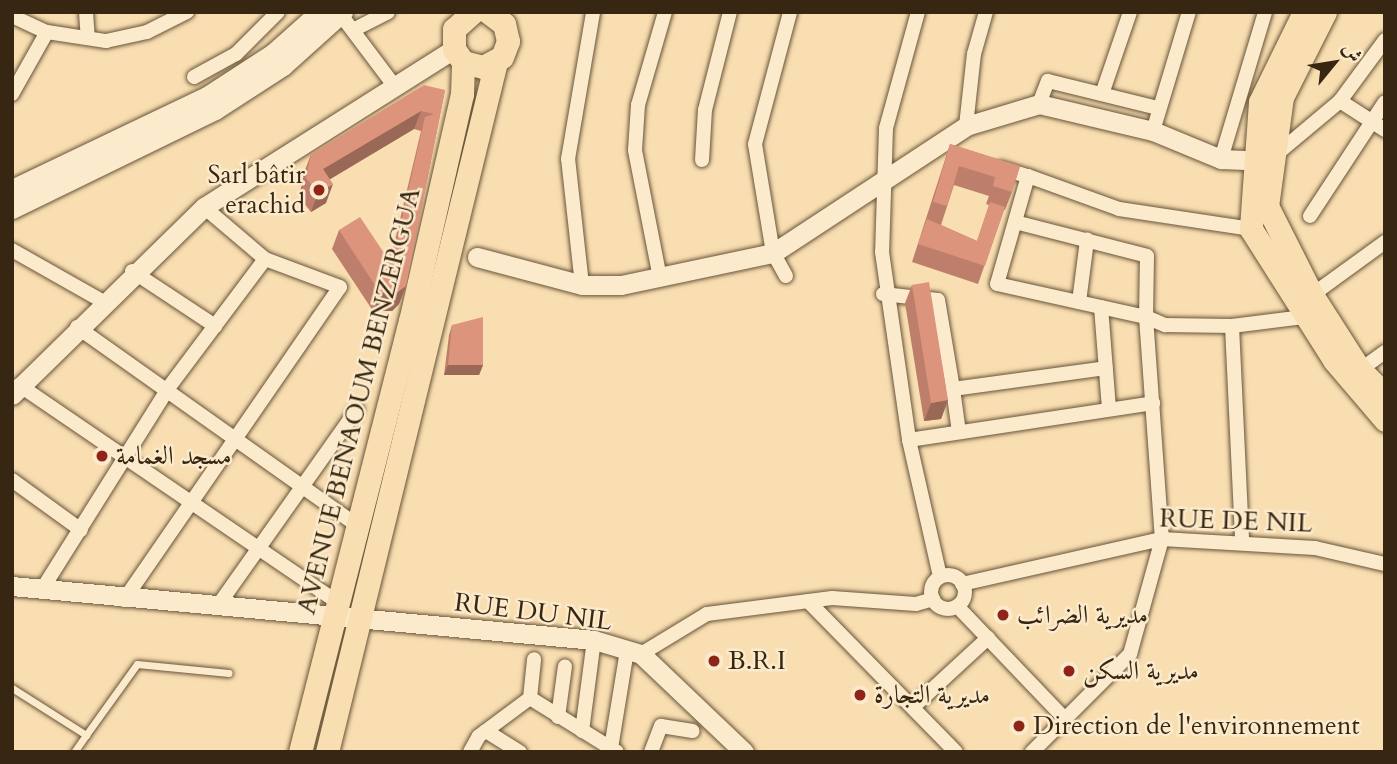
<!DOCTYPE html>
<html>
<head>
<meta charset="utf-8">
<style>
  body { margin:0 }
  #map { position:relative; width:1397px; height:764px; overflow:hidden; background:#f9deb1; font-family:Cardo,Amiri,serif }
  div>[style] { position:absolute }
  .roads { filter:drop-shadow(0 0 2px #685439) drop-shadow(0 0 2px #685439) }
  .lane>* { height:7px; margin:-3.5px; padding:0 3.5px; transform-origin:3.5px; border-radius:3.5px; background:#fbeacc }
  .street>* { height:14px; margin:-7px; padding:0 7px; transform-origin:7px; border-radius:7px; background:#fbeacc }
  .street>.ring { margin:-7px; padding:0; box-sizing:content-box; background:none; border:14px solid #fbeacc; border-radius:50% }
  .secondary>* { height:19px; margin:-9.5px; padding:0 9.5px; transform-origin:9.5px; border-radius:9.5px; background:#fbeacc }
  .primary>* { height:23px; margin:-11.5px; padding:0 11.5px; transform-origin:11.5px; border-radius:11.5px; background:#f9deb1 }
  .wall>* { inset:0; background:#bd7f6b }
  .shaded-wall>* { inset:0; background:#9a6857 }
  .building>* { inset:0; background:#dc947c }
  .dots>* { width:19px; height:19px; translate:-50% -50%; box-sizing:border-box; border:4px solid #fbeacc; border-radius:50% }
  span { translate:-50% -50%; white-space:nowrap; text-align:center; line-height:1.15; -webkit-text-stroke:5px #fbeacc; paint-order:stroke }
  .poi-label { font-size:26px; color:#372611 }
  .right { translate:-100% -50%; text-align:right }
  .left { translate:0 -50%; text-align:left }
  .street-label { font-size:26px; color:#372611 }
  .frame { position:absolute; inset:0; border:14px solid #372611; pointer-events:none }
  .north { position:absolute; left:1299px; top:28px; width:70px; height:70px; -webkit-text-stroke:5px #fbeacc; paint-order:stroke; rotate:60deg; font-size:19px; font-weight:700; line-height:28px; text-align:center; color:#372611 }
  .north::after { content:''; display:block; margin:auto; width:24px; height:32px; background:#372611; clip-path:polygon(50% 0,100% 100%,50% 72%,0 100%) }
</style>
</head>
<body>
<div id="map">
  <div class="roads">
    <div class="lane">
      <div style="left:12px;top:688px;width:88px;rotate:32.4deg"></div>
      <div style="left:86px;top:735px;width:21px;rotate:125deg"></div>
      <div style="left:86px;top:735px;width:87px;rotate:-54.3deg"></div>
      <div style="left:137px;top:664px;width:92px;rotate:5.6deg"></div>
    </div>
    <div class="street">
      <div style="left:86px;top:12px;width:26px;rotate:86deg"></div>
      <div style="left:918px;top:12px;width:120px;rotate:105.4deg"></div>
      <div style="left:886px;top:128px;width:124px;rotate:91.8deg"></div>
      <div style="left:882px;top:252px;width:190px;rotate:81.8deg"></div>
      <div style="left:909px;top:440px;width:140px;rotate:77.2deg"></div>
      <div style="left:341px;top:15px;width:91px;rotate:53deg"></div>
      <div style="left:12px;top:16px;width:38px;rotate:25deg"></div>
      <div style="left:47px;top:32px;width:60px;rotate:8.7deg"></div>
      <div style="left:106px;top:41px;width:42px;rotate:-12.4deg"></div>
      <div style="left:147px;top:32px;width:45px;rotate:-26.6deg"></div>
      <div style="left:355px;top:29px;width:37px;rotate:-27deg"></div>
      <div style="left:194px;top:77px;width:48px;rotate:-28.7deg"></div>
      <div style="left:236px;top:54px;width:59px;rotate:-45deg"></div>
      <div style="left:12px;top:94px;width:71px;rotate:-60.6deg"></div>
      <div style="left:1102px;top:94px;width:87px;rotate:-71.1deg"></div>
      <div style="left:1340px;top:101px;width:54px;rotate:32.8deg"></div>
      <div style="left:1039px;top:104px;width:25px;rotate:-69deg"></div>
      <div style="left:1048px;top:81px;width:113px;rotate:13.8deg"></div>
      <div style="left:966px;top:126px;width:72px;rotate:-83.7deg"></div>
      <div style="left:974px;top:54px;width:44px;rotate:-74.1deg"></div>
      <div style="left:1153px;top:131px;width:124px;rotate:-73.2deg"></div>
      <div style="left:1272px;top:158px;width:89px;rotate:-40deg"></div>
      <div style="left:1340px;top:101px;width:76px;rotate:-53.6deg"></div>
      <div style="left:1221px;top:159px;width:153px;rotate:-73.3deg"></div>
      <div style="left:702px;top:160px;width:50px;rotate:-86.6deg"></div>
      <div style="left:705px;top:110px;width:101px;rotate:-75.7deg"></div>
      <div style="left:1001px;top:168px;width:28px;rotate:17deg"></div>
      <div style="left:1028px;top:176px;width:112px;rotate:106deg"></div>
      <div style="left:997px;top:284px;width:153px;rotate:12.5deg"></div>
      <div style="left:1146px;top:317px;width:223px;rotate:85.9deg"></div>
      <div style="left:1162px;top:539px;width:119px;rotate:105.5deg"></div>
      <div style="left:1130px;top:654px;width:139px;rotate:135deg"></div>
      <div style="left:1028px;top:176px;width:97px;rotate:19.9deg"></div>
      <div style="left:1119px;top:209px;width:134px;rotate:8.6deg"></div>
      <div style="left:1310px;top:216px;width:136px;rotate:-56.7deg"></div>
      <div style="left:1015px;top:222px;width:136px;rotate:14.4deg"></div>
      <div style="left:1147px;top:256px;width:61px;rotate:90.9deg"></div>
      <div style="left:1146px;top:317px;width:21px;rotate:23deg"></div>
      <div style="left:1165px;top:325px;width:67px;rotate:0.9deg"></div>
      <div style="left:1232px;top:326px;width:80px;rotate:-7.2deg"></div>
      <div style="left:12px;top:250px;width:103px;rotate:29.5deg"></div>
      <div style="left:132px;top:271px;width:100px;rotate:33.5deg"></div>
      <div style="left:786px;top:276px;width:26px;rotate:-119deg"></div>
      <div style="left:773px;top:253px;width:110px;rotate:-99.4deg"></div>
      <div style="left:755px;top:144px;width:137px;rotate:-75.1deg"></div>
      <div style="left:660px;top:278px;width:130px;rotate:-101.1deg"></div>
      <div style="left:635px;top:150px;width:45px;rotate:-86.2deg"></div>
      <div style="left:638px;top:105px;width:97px;rotate:-73.8deg"></div>
      <div style="left:582px;top:285px;width:127px;rotate:-96.3deg"></div>
      <div style="left:568px;top:159px;width:149px;rotate:-80.3deg"></div>
      <div style="left:883px;top:294px;width:55px;rotate:6.2deg"></div>
      <div style="left:938px;top:300px;width:90px;rotate:80.4deg"></div>
      <div style="left:953px;top:389px;width:154px;rotate:-7.8deg"></div>
      <div style="left:1312px;top:295px;width:90px;rotate:-36deg"></div>
      <div style="left:1079px;top:302px;width:63px;rotate:-82.6deg"></div>
      <div style="left:1101px;top:307px;width:102px;rotate:85.5deg"></div>
      <div style="left:1232px;top:326px;width:216px;rotate:87.3deg"></div>
      <div style="left:77px;top:327px;width:346px;rotate:35.3deg"></div>
      <div style="left:1360px;top:370px;width:31px;rotate:-36deg"></div>
      <div style="left:19px;top:385px;width:391px;rotate:34.3deg"></div>
      <div style="left:953px;top:389px;width:43px;rotate:82.1deg"></div>
      <div style="left:909px;top:440px;width:247px;rotate:-8.6deg"></div>
      <div style="left:12px;top:480px;width:85px;rotate:35.9deg"></div>
      <div class="ring" style="left:931px;top:575px;width:20px;height:20px"></div>
      <div style="left:962px;top:584px;width:205px;rotate:-12.7deg"></div>
      <div style="left:1162px;top:539px;width:153px;rotate:3.4deg"></div>
      <div style="left:1315px;top:548px;width:72px;rotate:12.9deg"></div>
      <div style="left:43px;top:588px;width:237px;rotate:-57.9deg"></div>
      <div style="left:169px;top:387px;width:160px;rotate:-53.1deg"></div>
      <div style="left:124px;top:600px;width:380px;rotate:-55.4deg"></div>
      <div style="left:340px;top:287px;width:80px;rotate:-159.5deg"></div>
      <div style="left:265px;top:259px;width:80px;rotate:-139.6deg"></div>
      <div style="left:808px;top:601px;width:211px;rotate:45.6deg"></div>
      <div style="left:957px;top:606px;width:158px;rotate:46.3deg"></div>
      <div style="left:217px;top:607px;width:242px;rotate:-54.7deg"></div>
      <div style="left:641px;top:654px;width:77px;rotate:-31.2deg"></div>
      <div style="left:707px;top:614px;width:126px;rotate:-7.3deg"></div>
      <div style="left:832px;top:598px;width:84px;rotate:4.1deg"></div>
      <div style="left:916px;top:604px;width:18px;rotate:-16deg"></div>
      <div style="left:530px;top:698px;width:39px;rotate:-84deg"></div>
      <div style="left:913px;top:707px;width:102px;rotate:-42.6deg"></div>
      <div style="left:558px;top:717px;width:51px;rotate:-82.2deg"></div>
      <div style="left:486px;top:731px;width:40px;rotate:32deg"></div>
      <div style="left:582px;top:731px;width:92px;rotate:-82.5deg"></div>
      <div style="left:611px;top:748px;width:99px;rotate:-80.7deg"></div>
      <div style="left:470px;top:752px;width:18px;rotate:-61deg"></div>
      <div style="left:479px;top:736px;width:64px;rotate:-36.7deg"></div>
      <div style="left:530px;top:698px;width:102px;rotate:31.8deg"></div>
      <div style="left:651px;top:752px;width:28px;rotate:-69deg"></div>
      <div style="left:661px;top:726px;width:32px;rotate:9deg"></div>
    </div>
    <div class="secondary">
      <div style="left:12px;top:189px;width:216px;rotate:-25.5deg"></div>
      <div style="left:207px;top:96px;width:79px;rotate:-33.1deg"></div>
      <div style="left:273px;top:53px;width:62px;rotate:-41.7deg"></div>
      <div style="left:12px;top:209px;width:226px;rotate:-26deg"></div>
      <div style="left:215px;top:110px;width:81px;rotate:-32.9deg"></div>
      <div style="left:283px;top:66px;width:81px;rotate:-42deg"></div>
      <div style="left:477px;top:257px;width:109px;rotate:14.9deg"></div>
      <div style="left:582px;top:285px;width:39px"></div>
      <div style="left:621px;top:285px;width:155px;rotate:-11.9deg"></div>
      <div style="left:773px;top:253px;width:231px;rotate:-33.3deg"></div>
      <div style="left:966px;top:126px;width:76px;rotate:-16.8deg"></div>
      <div style="left:1039px;top:104px;width:117px;rotate:13.3deg"></div>
      <div style="left:1153px;top:131px;width:74px;rotate:22.4deg"></div>
      <div style="left:1221px;top:159px;width:48px;rotate:2.4deg"></div>
      <div style="left:12px;top:395px;width:269px;rotate:-44.4deg"></div>
      <div style="left:204px;top:207px;width:296px;rotate:-32.3deg"></div>
      <div style="left:12px;top:586px;width:584px;rotate:5.3deg"></div>
      <div style="left:594px;top:640px;width:49px;rotate:16.6deg"></div>
      <div style="left:641px;top:654px;width:142px;rotate:43.6deg"></div>
    </div>
    <div class="primary">
      <div style="left:473px;top:12px;width:25px;rotate:138deg"></div>
      <div style="left:454px;top:29px;width:20px;rotate:90deg"></div>
      <div style="left:454px;top:49px;width:16px;rotate:55deg"></div>
      <div style="left:463px;top:62px;width:21px;rotate:14deg"></div>
      <div style="left:483px;top:67px;width:21px;rotate:-28deg"></div>
      <div style="left:502px;top:57px;width:17px;rotate:-69deg"></div>
      <div style="left:508px;top:41px;width:17px;rotate:-103deg"></div>
      <div style="left:504px;top:24px;width:20px;rotate:-143deg"></div>
      <div style="left:1304px;top:12px;width:100px;rotate:116.1deg"></div>
      <div style="left:1260px;top:102px;width:127px;rotate:94.1deg"></div>
      <div style="left:1251px;top:229px;width:155px;rotate:57.6deg"></div>
      <div style="left:1334px;top:360px;width:79px;rotate:49.6deg"></div>
      <div style="left:1325px;top:12px;width:95px;rotate:116.8deg"></div>
      <div style="left:1282px;top:97px;width:110px;rotate:97.8deg"></div>
      <div style="left:1267px;top:206px;width:100px;rotate:63.2deg"></div>
      <div style="left:1312px;top:295px;width:89px;rotate:57.4deg"></div>
      <div style="left:1360px;top:370px;width:35px;rotate:45deg"></div>
      <div style="left:300px;top:752px;width:445px;rotate:-75.7deg"></div>
      <div style="left:410px;top:321px;width:233px;rotate:-77.1deg"></div>
      <div style="left:462px;top:94px;width:32px;rotate:-88deg"></div>
      <div style="left:327px;top:752px;width:710px;rotate:-76.24deg"></div>
    </div>
  </div>
  <div class="wall">
    <div style="clip-path:polygon(445px 90px,406px 286px,399px 304px,392px 311px,373px 311px,332px 249px,339px 230px,384px 253px,392px 253px,421px 131px,414px 129px,330px 179px,326px 203px,311px 212px,299px 197px,304px 173px,311px 154px)"></div>
    <div style="clip-path:polygon(evenodd,950px 144px,1020px 166px,1012px 192px,1005px 210px,1004px 210px,978px 284px,912px 262px,950px 144px,954px 185px,989px 196px,986px 204px,989px 205px,977px 241px,941px 225px,954px 185px)"></div>
    <div style="clip-path:polygon(912px 285px,948px 400px,941px 419px,924px 421px,905px 303px)"></div>
    <div style="clip-path:polygon(452px 325px,483px 365px,479px 375px,444px 375px,449px 335px)"></div>
  </div>
  <div class="shaded-wall">
    <div style="clip-path:polygon(421px 111px,414px 129px,317px 187px,323px 169px)"></div>
    <div style="clip-path:polygon(333px 184px,326px 203px,311px 212px,318px 193px)"></div>
    <div style="clip-path:polygon(406px 286px,399px 304px,392px 311px,373px 311px,380px 293px)"></div>
    <div style="clip-path:polygon(448px 365px,483px 365px,479px 375px,444px 375px)"></div>
    <div style="clip-path:polygon(948px 400px,941px 419px,924px 421px,931px 403px)"></div>
  </div>
  <div class="building">
    <div style="clip-path:polygon(424px 85px,445px 90px,406px 286px,398px 292px,380px 293px,339px 230px,360px 217px,384px 253px,394px 253px,425px 117px,434px 114px,421px 111px,323px 169px,333px 184px,318px 193px,306px 178px,311px 154px)"></div>
    <div style="clip-path:polygon(950px 144px,1020px 166px,1012px 192px,993px 186px,995px 177px,959px 166px,947px 206px,933px 202px)"></div>
    <div style="clip-path:polygon(990px 202px,1005px 207px,985px 266px,918px 244px,927px 219px,977px 241px)"></div>
    <div style="clip-path:polygon(929px 282px,948px 400px,931px 403px,912px 285px)"></div>
    <div style="clip-path:polygon(483px 317px,483px 365px,448px 365px,452px 325px)"></div>
  </div>
  <div class="dots">
    <div style="left:319px;top:190px;background:#8f2418"></div>
    <div style="left:102px;top:456px;background:#8f2418"></div>
    <div style="left:1003px;top:615px;background:#8f2418"></div>
    <div style="left:714px;top:661px;background:#8f2418"></div>
    <div style="left:1069px;top:671px;background:#8f2418"></div>
    <div style="left:860px;top:695px;background:#8f2418"></div>
    <div style="left:1019px;top:726px;background:#8f2418"></div>
  </div>
  <div class="poi-label">
    <span class="right" style="left:305px;top:190px">Sarl bâtir<br>erachid</span>
    <span class="left" style="left:116px;top:456px">مسجد الغمامة</span>
    <span class="left" style="left:1017px;top:615px">مديرية الضرائب</span>
    <span class="left" style="left:728px;top:661px">B.R.I</span>
    <span class="left" style="left:1083px;top:671px">مديرية السكن</span>
    <span class="left" style="left:874px;top:695px">مديرية التجارة</span>
    <span class="left" style="left:1033px;top:726px">Direction de l'environnement</span>
  </div>
  <div class="street-label">
    <span style="left:359px;top:401px;rotate:-76deg">AVENUE BENAOUM BENZERGUA</span>
    <span style="left:1236px;top:521px;rotate:2deg">RUE DE NIL</span>
    <span style="left:533px;top:612px;rotate:7deg">RUE DU NIL</span>
  </div>
  <div class="frame"></div>
  <div class="north">ش</div>
</div>
</body>
</html>
